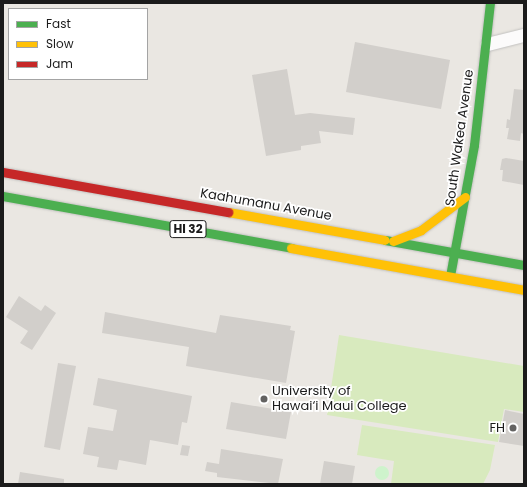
<!DOCTYPE html>
<html>
<head>
<meta charset="utf-8">
<style>
  body { margin:0 }
  #map { position:relative; width:527px; height:487px; overflow:hidden; background:#eae7e2; font-family:Poppins,sans-serif }
  div>[style] { position:absolute }
  .grass>* { inset:0; background:#d8eabe }
  .park>* { inset:0; background:#cef3cc }
  .round { border-radius:50% }
  .building>* { inset:0; background:#d2cfcb }
  .roads { filter:drop-shadow(0 0 1px #c2c1bf) drop-shadow(0 0 1px #c2c1bf) }
  .street>* { height:13px; margin:-6.5px; padding:0 6.5px; transform-origin:6.5px; border-radius:6.5px; background:#fcfbfb }
  .fast>* { height:9px; margin:-4.5px; padding:0 4.5px; transform-origin:4.5px; border-radius:4.5px; background:#4caf50 }
  .slow>* { height:9px; margin:-4.5px; padding:0 4.5px; transform-origin:4.5px; border-radius:4.5px; background:#ffc107 }
  .jam>* { height:9px; margin:-4.5px; padding:0 4.5px; transform-origin:4.5px; border-radius:4.5px; background:#c62828 }
  .dots>* { width:11px; height:11px; translate:-50% -50%; box-sizing:border-box; border:2px solid #fff; border-radius:50% }
  span { translate:-50% -50%; white-space:nowrap; text-align:center; line-height:1.15; -webkit-text-stroke:3.5px #fff; paint-order:stroke }
  .shield-label span { padding:1px 3px; background:#fff; border:1px solid; border-radius:3px; -webkit-text-stroke-width:0 }
  .shield-label { font-size:12px; color:#1b1b1b; font-weight:700 }
  .street-label { font-size:13px; color:#1b1b1b }
  .poi-label { font-size:13px; color:#1b1b1b }
  .left { translate:0 -50%; text-align:left }
  .right { translate:-100% -50%; text-align:right }
  .frame { position:absolute; inset:0; border:4px solid #1b1b1b; pointer-events:none }
  .legend { position:absolute; left:8px; top:8px; width:140px; height:72px; box-sizing:border-box; background:#fff; border:1px solid #a4a4a4; margin:0; padding:5px 7px; list-style:none; font-size:12px; color:#1b1b1b }
  .legend li { display:flex; align-items:center; gap:8px; height:20px }
  .legend b { width:20px; border:1px solid #a4a4a4 }
</style>
</head>
<body>
<div id="map">
  <div class="grass">
    <div style="clip-path:polygon(339px 335px,524px 366px,524px 412px,504px 409px,498px 442px,327px 415px)"></div>
    <div style="clip-path:polygon(362px 425px,495px 445px,490px 470px,483px 484px,391px 484px,394px 461px,357px 455px)"></div>
  </div>
  <div class="park">
    <div class="round" style="left:375px;top:466px;width:14px;height:14px"></div>
  </div>
  <div class="building">
    <div style="clip-path:polygon(355px 42px,450px 60px,441px 109px,346px 92px)"></div>
    <div style="clip-path:polygon(287px 69px,295px 115px,310px 113px,355px 118px,353px 135px,319px 131px,321px 143px,301px 146px,301px 150px,266px 156px,252px 75px)"></div>
    <div style="clip-path:polygon(514px 89px,524px 90px,524px 134px,521px 133px,520px 141px,507px 139px,509px 128px,506px 128px,507px 119px,510px 120px)"></div>
    <div style="clip-path:polygon(506px 158px,524px 161px,524px 185px,502px 181px,503px 170px,500px 170px,502px 159px)"></div>
    <div style="clip-path:polygon(19px 296px,41px 311px,45px 305px,56px 313px,32px 350px,20px 343px,28px 331px,6px 317px)"></div>
    <div style="clip-path:polygon(105px 312px,216px 333px,220px 315px,291px 326px,290px 330px,295px 331px,286px 383px,186px 366px,189px 347px,102px 333px)"></div>
    <div style="clip-path:polygon(58px 363px,76px 366px,60px 450px,44px 447px)"></div>
    <div style="clip-path:polygon(98px 378px,192px 396px,187px 423px,182px 422px,178px 445px,150px 440px,146px 465px,119px 460px,117px 470px,97px 467px,99px 457px,83px 454px,88px 427px,113px 431px,117px 410px,93px 405px)"></div>
    <div style="clip-path:polygon(231px 402px,291px 412px,286px 439px,226px 429px)"></div>
    <div style="clip-path:polygon(505px 410px,524px 414px,524px 446px,499px 442px)"></div>
    <div style="clip-path:polygon(182px 445px,190px 446px,188px 456px,180px 455px)"></div>
    <div style="clip-path:polygon(221px 449px,283px 459px,278px 484px,217px 477px,217px 473px,205px 471px,207px 462px,219px 464px)"></div>
    <div style="clip-path:polygon(324px 461px,355px 466px,352px 484px,320px 484px)"></div>
    <div style="clip-path:polygon(20px 472px,64px 479px,64px 484px,18px 484px)"></div>
  </div>
  <div class="roads">
    <div class="street">
      <div style="left:487px;top:44px;width:38px;rotate:-14deg"></div>
    </div>
    <div class="fast">
      <div style="left:3px;top:196px;width:293px;rotate:10.2deg"></div>
      <div style="left:385px;top:240px;width:141px;rotate:10.2deg"></div>
      <div style="left:450px;top:276px;width:133px;rotate:-79.6deg"></div>
      <div style="left:474px;top:145px;width:143px;rotate:-83.6deg"></div>
    </div>
    <div class="slow">
      <div style="left:228px;top:212px;width:159px;rotate:10.1deg"></div>
      <div style="left:393px;top:241px;width:30px;rotate:-21deg"></div>
      <div style="left:421px;top:230px;width:55px;rotate:-36.9deg"></div>
      <div style="left:291px;top:248px;width:237px;rotate:10.2deg"></div>
    </div>
    <div class="jam">
      <div style="left:3px;top:172px;width:229px;rotate:10.1deg"></div>
    </div>
  </div>
  <div class="dots">
    <div style="left:264px;top:399px;background:#636261"></div>
    <div style="left:513px;top:428px;background:#636261"></div>
  </div>
  <div class="shield-label">
    <span style="left:188px;top:229px">HI 32</span>
  </div>
  <div class="street-label">
    <span style="left:460px;top:138px;rotate:-82deg">South Wakea Avenue</span>
    <span style="left:266px;top:205px;rotate:10deg">Kaahumanu Avenue</span>
  </div>
  <div class="poi-label">
    <span class="left" style="left:272px;top:399px">University of<br>Hawai‘i Maui College</span>
    <span class="right" style="left:505px;top:428px">FH</span>
  </div>
  <div class="frame"></div>
  <ul class="legend">
  <li><b style="height:5px;background:#4caf50"></b>Fast</li>
  <li><b style="height:5px;background:#ffc107"></b>Slow</li>
  <li><b style="height:5px;background:#c62828"></b>Jam</li>
  </ul>
</div>
</body>
</html>
